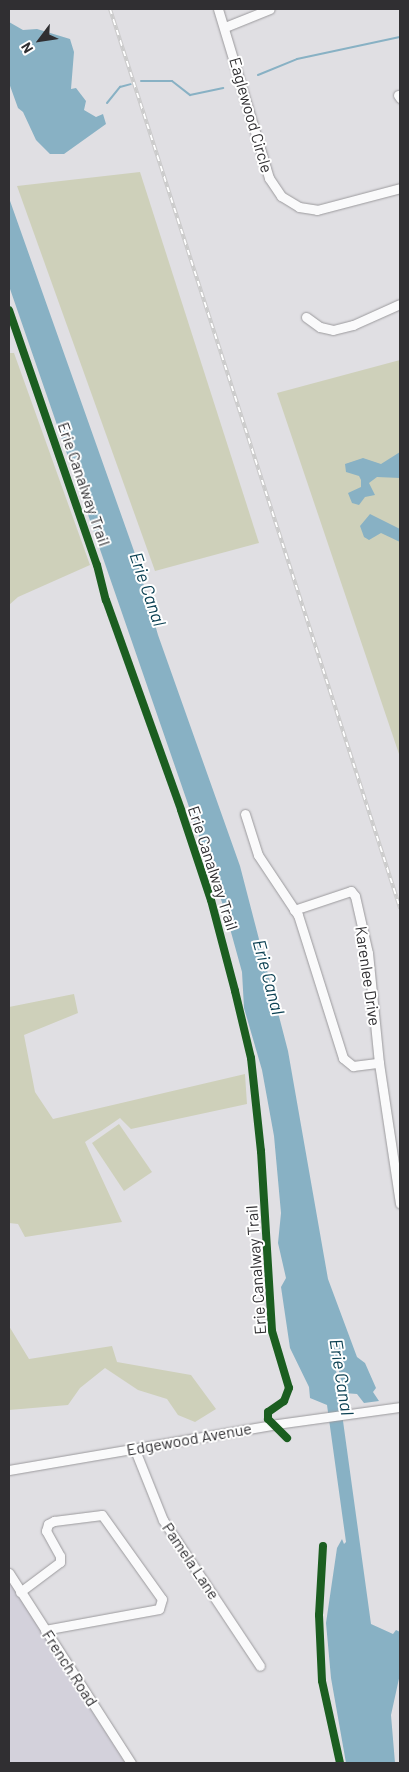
<!DOCTYPE html>
<html>
<head>
<meta charset="utf-8">
<style>
  body { margin:0 }
  #map { position:relative; width:409px; height:1772px; overflow:hidden; background:#e0dfe3; font-family:Barlow,sans-serif }
  div>[style] { position:absolute }
  .built>* { inset:0; background:#d3d1db }
  .green>* { inset:0; background:#ced0ba }
  .water>* { inset:0; background:#88b1c4 }
  .stream>* { height:2px; margin:-1px; padding:0 1px; transform-origin:1px; border-radius:1px; background:#88b1c4 }
  .roads { filter:drop-shadow(0 0 1px #9b9a9d) drop-shadow(0 0 1px #9b9a9d) }
  .minor>* { height:9px; margin:-4.5px; padding:0 4.5px; transform-origin:4.5px; border-radius:4.5px; background:#fafafb }
  .rail>* { height:4px; margin-top:-2px; transform-origin:0; background:repeating-linear-gradient(90deg,#fff 0 5.5px,#cbcbcb 0 11px); box-sizing:border-box; border-block:1px solid #cbcbcb }
  .cycleway>* { height:8px; margin:-4px; padding:0 4px; transform-origin:4px; border-radius:4px; background:#1b5e20 }
  span { translate:-50% -50%; white-space:nowrap; text-align:center; line-height:1.15; -webkit-text-stroke:4px #fff; paint-order:stroke }
  .street-label { font-size:16px; color:#302f32 }
  .water-label { font-size:18px; color:#0c4153; font-style:italic }
  .frame { position:absolute; inset:0; border:10px solid #302f32; pointer-events:none }
  .north { position:absolute; left:15px; top:15px; width:50px; height:50px; -webkit-text-stroke:4px #fff; paint-order:stroke; rotate:239deg; font-size:14px; font-weight:700; line-height:20px; text-align:center; color:#302f32 }
  .north::after { content:''; display:block; margin:auto; width:18px; height:22px; background:#302f32; clip-path:polygon(50% 0,100% 100%,50% 72%,0 100%) }
</style>
</head>
<body>
<div id="map">
  <div class="built">
    <div style="clip-path:polygon(9px 1581px,125px 1763px,9px 1763px)"></div>
  </div>
  <div class="green">
    <div style="clip-path:polygon(140px 172px,259px 543px,155px 571px,17px 186px)"></div>
    <div style="clip-path:polygon(9px 353px,14px 353px,90px 565px,18px 597px,9px 605px)"></div>
    <div style="clip-path:polygon(400px 360px,400px 757px,277px 393px)"></div>
    <div style="clip-path:polygon(74px 994px,78px 1013px,24px 1035px,35px 1092px,53px 1119px,245px 1074px,247px 1104px,131px 1129px,120px 1118px,85px 1142px,122px 1222px,25px 1237px,18px 1224px,9px 1223px,9px 1007px)"></div>
    <div style="clip-path:polygon(119px 1124px,152px 1172px,124px 1191px,92px 1143px)"></div>
    <div style="clip-path:polygon(9px 1326px,29px 1359px,112px 1346px,117px 1362px,191px 1375px,216px 1409px,195px 1422px,178px 1415px,167px 1399px,138px 1390px,105px 1368px,80px 1388px,68px 1405px,9px 1410px)"></div>
  </div>
  <div class="water">
    <div style="clip-path:polygon(9px 22px,23px 30px,37px 29px,70px 39px,74px 52px,71px 89px,76px 88px,86px 101px,84px 110px,96px 117px,103px 114px,106px 124px,64px 154px,50px 154px,36px 140px,23px 112px,18px 108px,9px 83px)"></div>
    <div style="clip-path:polygon(9px 198px,134px 551px,158px 635px,240px 866px,288px 1051px,328px 1279px,357px 1357px,365px 1363px,376px 1388px,373px 1392px,379px 1401px,364px 1403px,357px 1394px,344px 1393px,332px 1341px,371px 1624px,393px 1634px,396px 1630px,400px 1632px,400px 1674px,391px 1715px,395px 1763px,346px 1763px,331px 1678px,326px 1623px,337px 1548px,342px 1539px,344px 1544px,346px 1542px,327px 1405px,310px 1398px,309px 1387px,290px 1348px,281px 1287px,286px 1278px,278px 1243px,281px 1213px,274px 1136px,262px 1070px,244px 1008px,242px 972px,226px 914px,9px 286px)"></div>
    <div style="clip-path:polygon(400px 452px,400px 478px,377px 477px,369px 483px,375px 495px,365px 497px,359px 505px,352px 503px,348px 493px,361px 487px,361px 480px,359px 476px,346px 472px,345px 464px,363px 458px,381px 464px)"></div>
    <div style="clip-path:polygon(370px 514px,400px 529px,400px 542px,381px 533px,369px 540px,364px 537px,360px 526px)"></div>
  </div>
  <div class="stream">
    <div style="left:258px;top:75px;width:42px;rotate:-22.3deg"></div>
    <div style="left:297px;top:59px;width:105px;rotate:-12.1deg"></div>
    <div style="left:141px;top:81px;width:31px"></div>
    <div style="left:172px;top:81px;width:23px;rotate:38deg"></div>
    <div style="left:190px;top:95px;width:34px;rotate:-12deg"></div>
    <div style="left:107px;top:103px;width:21px;rotate:-51deg"></div>
    <div style="left:120px;top:87px;width:11px;rotate:-15deg"></div>
  </div>
  <div class="roads">
    <div class="minor">
      <div style="left:218px;top:9px;width:177px;rotate:73.2deg"></div>
      <div style="left:269px;top:178px;width:22px;rotate:56deg"></div>
      <div style="left:281px;top:196px;width:21px;rotate:31deg"></div>
      <div style="left:299px;top:207px;width:18px;rotate:9deg"></div>
      <div style="left:317px;top:210px;width:86px;rotate:-14.8deg"></div>
      <div style="left:225px;top:27px;width:48px;rotate:-21.8deg"></div>
      <div style="left:398px;top:95px;width:4px;rotate:56deg"></div>
      <div style="left:306px;top:317px;width:17px;rotate:36deg"></div>
      <div style="left:320px;top:327px;width:13px;rotate:13deg"></div>
      <div style="left:333px;top:330px;width:21px;rotate:-14deg"></div>
      <div style="left:353px;top:325px;width:51px;rotate:-24.1deg"></div>
      <div style="left:245px;top:814px;width:43px;rotate:72.4deg"></div>
      <div style="left:258px;top:855px;width:72px;rotate:56.3deg"></div>
      <div style="left:298px;top:915px;width:150px;rotate:72.5deg"></div>
      <div style="left:343px;top:1058px;width:13px;rotate:39deg"></div>
      <div style="left:353px;top:1066px;width:26px;rotate:-7deg"></div>
      <div style="left:294px;top:910px;width:60px;rotate:-18.4deg"></div>
      <div style="left:351px;top:891px;width:6px;rotate:51deg"></div>
      <div style="left:355px;top:896px;width:58px;rotate:77.2deg"></div>
      <div style="left:368px;top:953px;width:111px;rotate:84.3deg"></div>
      <div style="left:379px;top:1063px;width:142px;rotate:81.5deg"></div>
      <div style="left:135px;top:1450px;width:75px;rotate:68.2deg"></div>
      <div style="left:163px;top:1520px;width:175px;rotate:56.4deg"></div>
      <div style="left:9px;top:1470px;width:272px;rotate:-9.7deg"></div>
      <div style="left:277px;top:1424px;width:124px;rotate:-7.9deg"></div>
      <div style="left:9px;top:1573px;width:226px;rotate:57.3deg"></div>
      <div style="left:20px;top:1592px;width:50px;rotate:-36.9deg"></div>
      <div style="left:60px;top:1562px;width:6px;rotate:-90deg"></div>
      <div style="left:60px;top:1556px;width:29px;rotate:-119deg"></div>
      <div style="left:46px;top:1531px;width:7px;rotate:-74deg"></div>
      <div style="left:48px;top:1524px;width:7px;rotate:-27deg"></div>
      <div style="left:54px;top:1521px;width:48px;rotate:-7.1deg"></div>
      <div style="left:102px;top:1515px;width:103px;rotate:54.5deg"></div>
      <div style="left:162px;top:1599px;width:10px;rotate:107deg"></div>
      <div style="left:159px;top:1609px;width:116px;rotate:169.6deg"></div>
    </div>
  </div>
  <div class="rail">
    <div style="left:110px;top:9px;width:945px;rotate:72.12deg"></div>
  </div>
  <div class="cycleway">
    <div style="left:9px;top:310px;width:270px;rotate:71deg"></div>
    <div style="left:97px;top:565px;width:36px;rotate:76deg"></div>
    <div style="left:106px;top:600px;width:223px;rotate:70.3deg"></div>
    <div style="left:181px;top:810px;width:95px;rotate:71.6deg"></div>
    <div style="left:211px;top:900px;width:94px;rotate:75.2deg"></div>
    <div style="left:235px;top:991px;width:69px;rotate:76.6deg"></div>
    <div style="left:251px;top:1058px;width:94px;rotate:83.9deg"></div>
    <div style="left:261px;top:1151px;width:180px;rotate:86.5deg"></div>
    <div style="left:272px;top:1331px;width:59px;rotate:73.4deg"></div>
    <div style="left:289px;top:1388px;width:14px;rotate:111deg"></div>
    <div style="left:284px;top:1401px;width:19px;rotate:145deg"></div>
    <div style="left:268px;top:1412px;width:7px;rotate:90deg"></div>
    <div style="left:268px;top:1419px;width:27px;rotate:45deg"></div>
    <div style="left:323px;top:1546px;width:69px;rotate:93.3deg"></div>
    <div style="left:319px;top:1615px;width:66px;rotate:87.4deg"></div>
    <div style="left:322px;top:1681px;width:84px;rotate:77.6deg"></div>
  </div>
  <div class="street-label">
    <span style="left:251px;top:115px;rotate:74deg">Eaglewood Circle</span>
    <span style="left:84px;top:484px;rotate:71deg">Erie Canalway Trail</span>
    <span style="left:213px;top:868px;rotate:72deg">Erie Canalway Trail</span>
    <span style="left:368px;top:976px;rotate:82deg">Karenlee Drive</span>
    <span style="left:256px;top:1270px;rotate:-94deg">Erie Canalway Trail</span>
    <span style="left:189px;top:1439px;rotate:-10deg">Edgewood Avenue</span>
    <span style="left:191px;top:1561px;rotate:56deg">Pamela Lane</span>
    <span style="left:70px;top:1668px;rotate:57deg">French Road</span>
  </div>
  <div class="water-label">
    <span style="left:148px;top:589px;rotate:71deg">Erie Canal</span>
    <span style="left:269px;top:977px;rotate:75deg">Erie Canal</span>
    <span style="left:342px;top:1377px;rotate:81deg">Erie Canal</span>
  </div>
  <div class="frame"></div>
  <div class="north">N</div>
</div>
</body>
</html>
